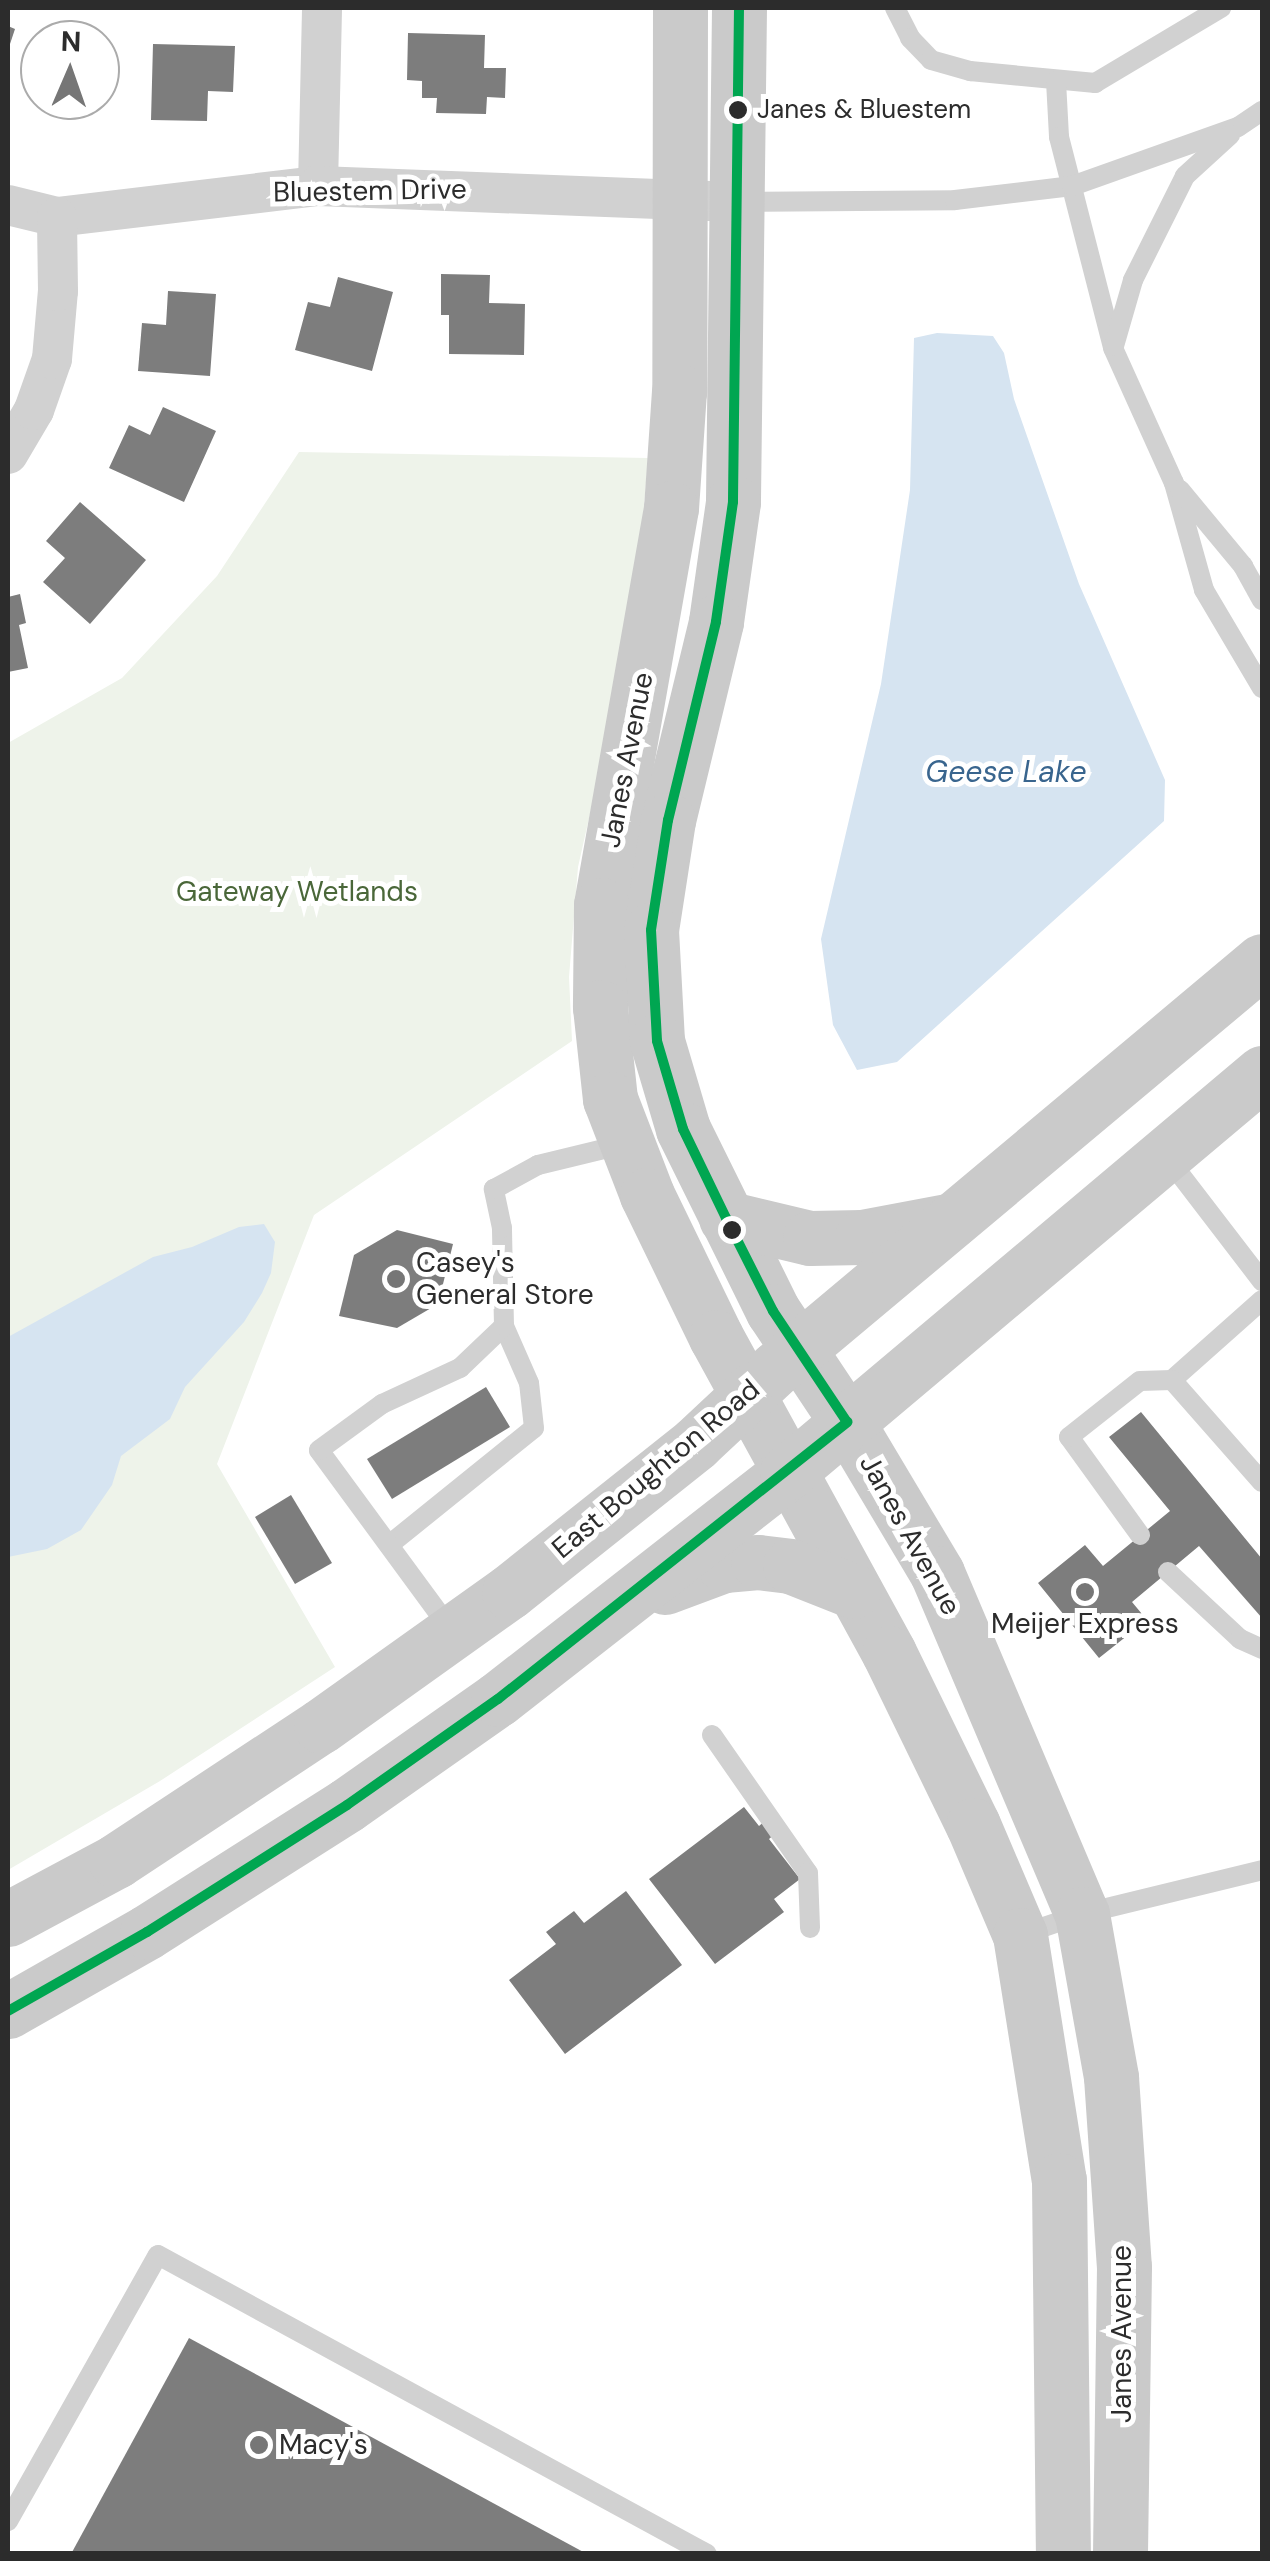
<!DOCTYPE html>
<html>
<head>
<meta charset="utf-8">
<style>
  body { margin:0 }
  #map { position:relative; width:1270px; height:2561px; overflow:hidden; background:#fff; font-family:"DM Sans",sans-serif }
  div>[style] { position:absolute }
  .green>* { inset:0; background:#eef3ea }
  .water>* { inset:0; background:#d6e4f1 }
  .building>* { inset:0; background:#7d7d7d }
  .lane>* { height:20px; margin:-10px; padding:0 10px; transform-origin:10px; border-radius:10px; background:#d1d1d1 }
  .street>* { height:40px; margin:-20px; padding:0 20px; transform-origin:20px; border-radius:20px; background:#d1d1d1 }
  .secondary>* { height:55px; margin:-27.5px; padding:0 27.5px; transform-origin:27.5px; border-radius:27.5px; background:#cacaca }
  .bus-1>* { height:10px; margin:-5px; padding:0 5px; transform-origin:5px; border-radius:5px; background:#00a651 }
  .dots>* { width:28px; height:28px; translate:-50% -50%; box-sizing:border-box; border:5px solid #fff; border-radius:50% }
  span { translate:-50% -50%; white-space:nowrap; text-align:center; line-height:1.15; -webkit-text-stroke:10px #fff; paint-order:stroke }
  .bus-label { font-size:26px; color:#2c2c2c }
  .left { translate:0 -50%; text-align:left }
  .street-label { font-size:28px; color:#2c2c2c }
  .park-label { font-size:28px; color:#4a6739 }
  .poi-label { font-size:28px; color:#2c2c2c }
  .water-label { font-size:30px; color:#39658e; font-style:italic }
  .frame { position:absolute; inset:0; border:10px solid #2c2c2c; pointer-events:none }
  .north { position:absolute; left:20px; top:20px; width:100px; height:100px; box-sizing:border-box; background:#fff; border:2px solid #ababab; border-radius:50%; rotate:2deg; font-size:28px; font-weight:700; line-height:40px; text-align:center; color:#2c2c2c }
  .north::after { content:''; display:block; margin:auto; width:35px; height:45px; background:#767676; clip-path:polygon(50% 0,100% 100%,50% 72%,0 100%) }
</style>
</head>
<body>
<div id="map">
  <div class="green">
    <div style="clip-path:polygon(299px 452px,648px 458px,642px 530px,611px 721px,578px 867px,569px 977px,572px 1041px,314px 1215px,217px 1464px,335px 1667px,160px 1781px,8px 1870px,8px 743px,122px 678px,217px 576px)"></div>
  </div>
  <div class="water">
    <div style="clip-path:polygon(937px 333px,993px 336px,1004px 353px,1014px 399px,1079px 584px,1165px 780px,1164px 821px,897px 1062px,857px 1070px,833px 1025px,821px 939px,881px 684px,910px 490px,914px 338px)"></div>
    <div style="clip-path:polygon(264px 1224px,275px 1242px,271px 1273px,262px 1293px,244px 1322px,185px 1387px,170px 1419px,121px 1456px,112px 1485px,81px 1530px,47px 1549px,8px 1557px,8px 1337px,153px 1257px,192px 1247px,239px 1227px)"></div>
  </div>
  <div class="building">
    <div style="clip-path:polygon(8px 26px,15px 29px,8px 50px)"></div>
    <div style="clip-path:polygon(408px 33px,485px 35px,484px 68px,506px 68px,505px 98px,487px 97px,486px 114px,436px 113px,437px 98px,422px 98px,422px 81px,407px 80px)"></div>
    <div style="clip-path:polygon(153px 44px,235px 46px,233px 92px,208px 91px,207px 121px,151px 120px)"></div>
    <div style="clip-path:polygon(441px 274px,490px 275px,489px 303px,525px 304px,524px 355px,449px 354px,449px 315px,441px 315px)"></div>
    <div style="clip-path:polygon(338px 277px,393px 292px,372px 371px,295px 350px,308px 302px,330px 307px)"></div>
    <div style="clip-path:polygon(168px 291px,216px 294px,210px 376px,138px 371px,142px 323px,166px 325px)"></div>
    <div style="clip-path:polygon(163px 407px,216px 431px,184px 502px,109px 468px,129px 425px,150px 435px)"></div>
    <div style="clip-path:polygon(80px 502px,146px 560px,90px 624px,43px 582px,65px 558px,46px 541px)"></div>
    <div style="clip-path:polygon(20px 594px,26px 623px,19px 625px,28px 668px,8px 672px,8px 597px)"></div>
    <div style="clip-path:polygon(397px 1230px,453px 1244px,438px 1304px,397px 1328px,339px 1316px,354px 1255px)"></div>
    <div style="clip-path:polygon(486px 1387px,510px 1427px,392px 1499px,367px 1459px)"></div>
    <div style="clip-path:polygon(1141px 1412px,1262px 1559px,1262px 1618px,1199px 1546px,1132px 1602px,1147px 1620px,1099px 1658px,1038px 1583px,1085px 1545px,1103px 1566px,1170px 1511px,1109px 1437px)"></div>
    <div style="clip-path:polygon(291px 1495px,332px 1563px,295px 1584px,255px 1517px)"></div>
    <div style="clip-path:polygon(744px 1807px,759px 1826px,766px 1820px,776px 1833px,769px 1839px,800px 1879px,774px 1899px,784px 1912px,715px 1964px,649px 1879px)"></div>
    <div style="clip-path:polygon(626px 1891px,682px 1965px,565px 2054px,509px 1980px,556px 1944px,546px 1932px,574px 1911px,584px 1923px)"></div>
    <div style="clip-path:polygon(189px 2338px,587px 2554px,71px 2554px)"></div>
  </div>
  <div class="lane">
    <div style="left:895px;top:8px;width:34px;rotate:63deg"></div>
    <div style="left:910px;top:38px;width:30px;rotate:46deg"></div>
    <div style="left:931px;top:60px;width:41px;rotate:15.8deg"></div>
    <div style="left:970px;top:71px;width:126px;rotate:5.5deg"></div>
    <div style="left:1095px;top:83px;width:147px;rotate:-30.8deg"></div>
    <div style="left:1056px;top:81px;width:56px;rotate:86.9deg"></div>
    <div style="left:1059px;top:137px;width:218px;rotate:75.6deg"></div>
    <div style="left:1113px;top:348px;width:148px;rotate:65.7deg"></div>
    <div style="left:1174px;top:483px;width:111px;rotate:74.3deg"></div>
    <div style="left:1204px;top:590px;width:114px;rotate:59.4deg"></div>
    <div style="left:741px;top:202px;width:214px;rotate:-0.5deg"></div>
    <div style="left:955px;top:200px;width:118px;rotate:-6.8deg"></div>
    <div style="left:1072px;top:186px;width:176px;rotate:-19.6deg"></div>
    <div style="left:1238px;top:127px;width:29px;rotate:-34deg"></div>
    <div style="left:1114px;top:346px;width:69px;rotate:-73.9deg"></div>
    <div style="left:1133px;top:280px;width:116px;rotate:-63.4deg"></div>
    <div style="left:1185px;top:176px;width:61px;rotate:-42.3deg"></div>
    <div style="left:1180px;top:490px;width:99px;rotate:50.3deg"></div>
    <div style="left:1243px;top:566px;width:39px;rotate:61deg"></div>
    <div style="left:1166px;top:1156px;width:158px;rotate:52.5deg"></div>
    <div style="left:1262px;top:1300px;width:120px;rotate:138.4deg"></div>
    <div style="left:1172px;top:1380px;width:136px;rotate:48.6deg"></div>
    <div style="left:1140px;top:1535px;width:121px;rotate:-125.9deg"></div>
    <div style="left:1069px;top:1437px;width:90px;rotate:-38.3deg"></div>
    <div style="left:1140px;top:1381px;width:32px;rotate:-2deg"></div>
    <div style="left:389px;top:1545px;width:186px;rotate:-38.9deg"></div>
    <div style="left:534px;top:1428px;width:45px;rotate:-96.3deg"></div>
    <div style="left:529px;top:1383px;width:62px;rotate:-113.7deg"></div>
    <div style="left:1168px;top:1572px;width:98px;rotate:42.9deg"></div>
    <div style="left:1240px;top:1639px;width:24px;rotate:24deg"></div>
    <div style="left:451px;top:1630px;width:223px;rotate:-126.3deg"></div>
    <div style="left:319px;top:1450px;width:78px;rotate:-36.1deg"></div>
    <div style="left:382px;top:1404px;width:86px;rotate:-24.8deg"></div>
    <div style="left:460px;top:1368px;width:61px;rotate:-43.7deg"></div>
    <div style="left:504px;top:1326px;width:98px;rotate:-91.2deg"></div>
    <div style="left:502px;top:1228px;width:40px;rotate:-102deg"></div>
    <div style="left:494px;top:1189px;width:50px;rotate:-28.6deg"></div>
    <div style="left:538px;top:1165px;width:89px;rotate:-13.6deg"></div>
    <div style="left:712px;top:1735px;width:168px;rotate:55.2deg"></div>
    <div style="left:808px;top:1873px;width:55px;rotate:87.9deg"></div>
    <div style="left:1023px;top:1934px;width:62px;rotate:-18.7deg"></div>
    <div style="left:1082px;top:1914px;width:185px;rotate:-13.7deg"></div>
    <div style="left:8px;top:2521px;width:305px;rotate:-60.6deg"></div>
    <div style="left:158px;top:2255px;width:625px;rotate:28.57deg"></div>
  </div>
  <div class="street">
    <div style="left:318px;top:186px;width:178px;rotate:-88.7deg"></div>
    <div style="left:8px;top:205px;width:50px;rotate:13.8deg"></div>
    <div style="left:57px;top:217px;width:263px;rotate:-6.8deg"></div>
    <div style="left:318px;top:186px;width:418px;rotate:2.2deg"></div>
    <div style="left:8px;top:454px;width:51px;rotate:-59.4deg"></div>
    <div style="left:34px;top:410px;width:54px;rotate:-70.6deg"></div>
    <div style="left:52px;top:359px;width:68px;rotate:-85deg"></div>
    <div style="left:58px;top:291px;width:74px;rotate:-90.8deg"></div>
  </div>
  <div class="secondary">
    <div style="left:680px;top:8px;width:383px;rotate:90.1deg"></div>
    <div style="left:679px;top:391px;width:117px;rotate:93.9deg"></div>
    <div style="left:671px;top:508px;width:403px;rotate:100deg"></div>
    <div style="left:601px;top:905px;width:102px;rotate:90.6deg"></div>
    <div style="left:600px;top:1007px;width:93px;rotate:83.8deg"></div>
    <div style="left:610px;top:1099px;width:103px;rotate:68.9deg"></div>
    <div style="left:647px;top:1195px;width:158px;rotate:64.1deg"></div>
    <div style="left:716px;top:1337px;width:360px;rotate:61.3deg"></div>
    <div style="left:889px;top:1653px;width:191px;rotate:64deg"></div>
    <div style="left:973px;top:1825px;width:120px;rotate:66.9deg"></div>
    <div style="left:1020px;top:1935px;width:248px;rotate:81deg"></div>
    <div style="left:1059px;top:2180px;width:374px;rotate:89.4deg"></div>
    <div style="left:739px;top:8px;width:494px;rotate:90.7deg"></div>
    <div style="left:733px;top:502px;width:121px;rotate:98.1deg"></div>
    <div style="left:716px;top:622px;width:204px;rotate:103.6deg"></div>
    <div style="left:668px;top:820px;width:111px;rotate:98.8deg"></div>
    <div style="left:651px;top:930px;width:111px;rotate:86.9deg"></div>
    <div style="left:657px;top:1041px;width:92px;rotate:73.5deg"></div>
    <div style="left:683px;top:1129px;width:203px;rotate:63.7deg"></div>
    <div style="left:773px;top:1311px;width:133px;rotate:56.3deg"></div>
    <div style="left:847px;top:1422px;width:176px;rotate:59.2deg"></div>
    <div style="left:937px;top:1573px;width:371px;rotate:67deg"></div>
    <div style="left:1082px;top:1914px;width:166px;rotate:79.9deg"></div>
    <div style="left:1111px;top:2077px;width:190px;rotate:86.1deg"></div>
    <div style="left:1124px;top:2267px;width:287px;rotate:90.8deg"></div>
    <div style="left:726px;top:1218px;width:86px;rotate:13.4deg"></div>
    <div style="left:810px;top:1238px;width:52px;rotate:-1.1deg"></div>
    <div style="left:862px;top:1237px;width:92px;rotate:-10.7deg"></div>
    <div style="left:665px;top:1587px;width:63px;rotate:-20.4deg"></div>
    <div style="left:724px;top:1565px;width:34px;rotate:-5deg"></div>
    <div style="left:758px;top:1562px;width:32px;rotate:7deg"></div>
    <div style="left:790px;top:1566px;width:68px;rotate:21.6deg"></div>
    <div style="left:8px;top:1919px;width:123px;rotate:-28.2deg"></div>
    <div style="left:116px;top:1861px;width:245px;rotate:-33.4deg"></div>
    <div style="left:321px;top:1726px;width:231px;rotate:-35.5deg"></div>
    <div style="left:509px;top:1592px;width:239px;rotate:-38.5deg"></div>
    <div style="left:696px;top:1443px;width:108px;rotate:-43.1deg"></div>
    <div style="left:775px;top:1369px;width:635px;rotate:-39.96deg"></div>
    <div style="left:8px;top:2011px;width:160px;rotate:-29.6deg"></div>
    <div style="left:147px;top:1932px;width:237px;rotate:-32.4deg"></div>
    <div style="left:347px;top:1805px;width:184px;rotate:-35.1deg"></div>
    <div style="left:498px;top:1699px;width:367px;rotate:-38deg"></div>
    <div style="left:787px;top:1473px;width:621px;rotate:-40.1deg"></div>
  </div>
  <div class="bus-1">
    <div style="left:739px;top:8px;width:494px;rotate:90.7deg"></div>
    <div style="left:733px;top:502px;width:121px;rotate:98.1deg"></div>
    <div style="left:716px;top:622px;width:204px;rotate:103.6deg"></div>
    <div style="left:668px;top:820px;width:111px;rotate:98.8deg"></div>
    <div style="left:651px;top:930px;width:111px;rotate:86.9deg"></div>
    <div style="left:657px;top:1041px;width:92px;rotate:73.5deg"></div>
    <div style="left:683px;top:1129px;width:99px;rotate:64.2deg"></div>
    <div style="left:726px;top:1218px;width:104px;rotate:63.2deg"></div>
    <div style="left:773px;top:1311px;width:133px;rotate:56.3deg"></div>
    <div style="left:8px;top:2011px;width:160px;rotate:-29.6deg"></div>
    <div style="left:147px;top:1932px;width:237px;rotate:-32.4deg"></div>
    <div style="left:347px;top:1805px;width:184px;rotate:-35.1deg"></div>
    <div style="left:498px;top:1699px;width:446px;rotate:-38.4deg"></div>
  </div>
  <div class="dots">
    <div style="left:738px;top:110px;background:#2c2c2c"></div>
    <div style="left:732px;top:1230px;background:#2c2c2c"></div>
    <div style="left:396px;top:1279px;background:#767676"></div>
    <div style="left:1085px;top:1592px;background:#767676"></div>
    <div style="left:259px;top:2445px;background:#767676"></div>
  </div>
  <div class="bus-label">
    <span class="left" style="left:757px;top:110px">Janes &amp; Bluestem</span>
  </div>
  <div class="street-label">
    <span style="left:370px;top:191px;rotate:-1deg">Bluestem Drive</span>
    <span style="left:627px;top:760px;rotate:-79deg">Janes Avenue</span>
    <span style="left:656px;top:1469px;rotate:-40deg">East Boughton Road</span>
    <span style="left:910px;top:1535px;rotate:61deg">Janes Avenue</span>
    <span style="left:1122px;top:2334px;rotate:-90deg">Janes Avenue</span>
  </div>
  <div class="park-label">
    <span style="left:297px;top:892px">Gateway Wetlands</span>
  </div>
  <div class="poi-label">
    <span class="left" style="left:416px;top:1279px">Casey's<br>General Store</span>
    <span style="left:1085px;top:1624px">Meijer Express</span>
    <span class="left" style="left:279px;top:2445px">Macy's</span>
  </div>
  <div class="water-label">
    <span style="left:1006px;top:772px">Geese Lake</span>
  </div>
  <div class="frame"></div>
  <div class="north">N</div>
</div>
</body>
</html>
